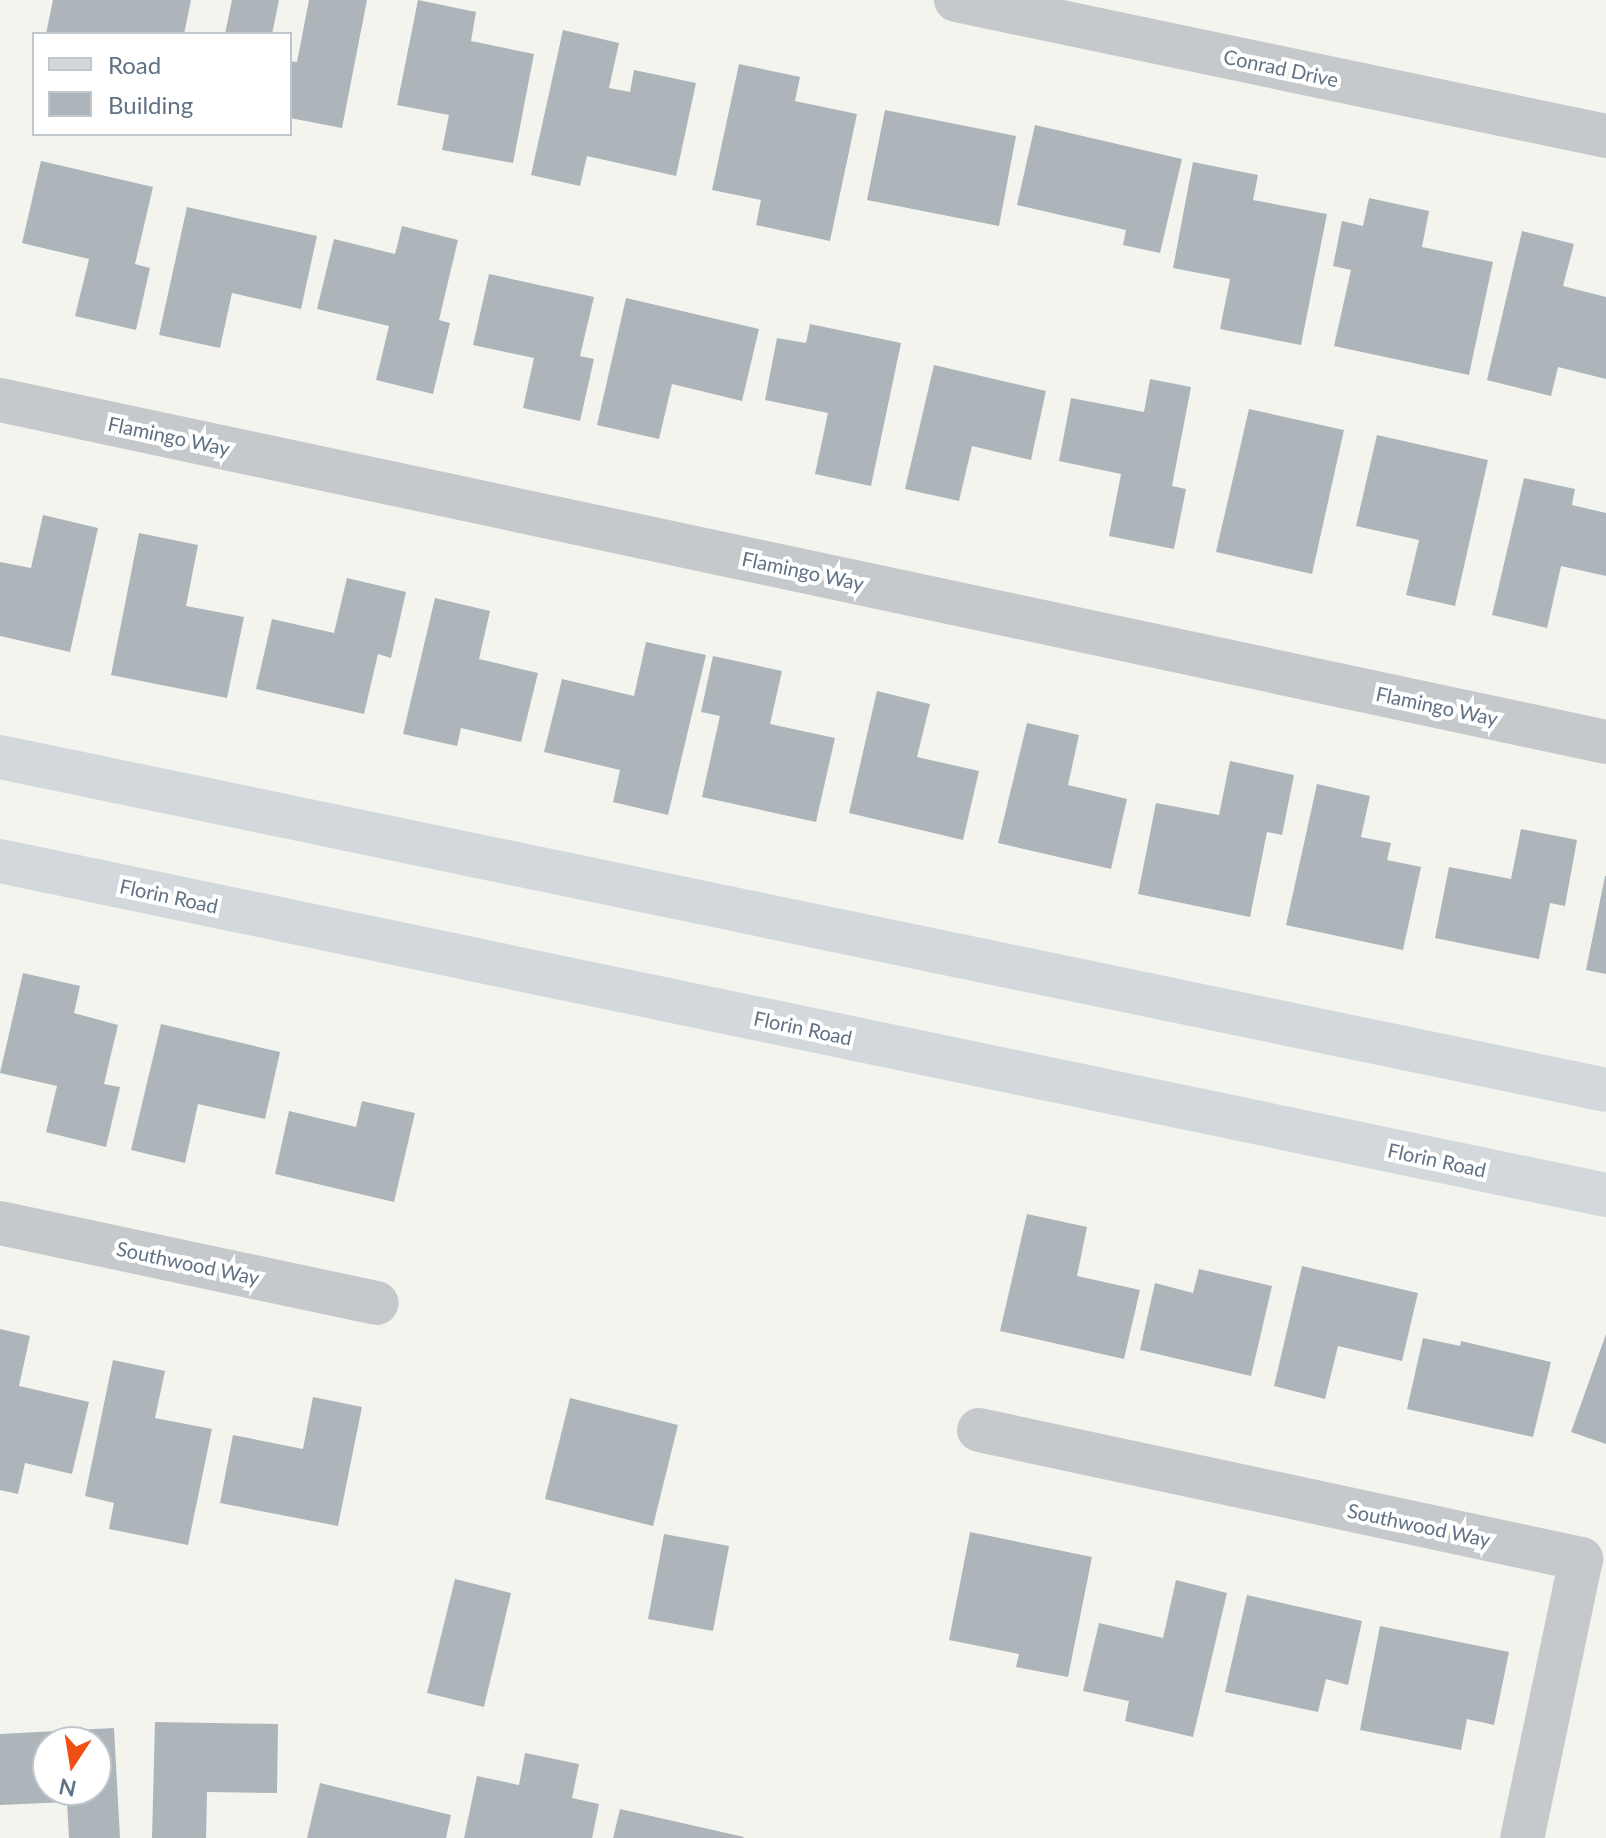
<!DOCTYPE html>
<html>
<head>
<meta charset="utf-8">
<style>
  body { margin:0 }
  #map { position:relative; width:1606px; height:1838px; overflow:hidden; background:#f4f4ef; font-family:Lato,sans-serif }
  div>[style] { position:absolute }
  .building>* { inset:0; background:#adb5ba }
  .minor>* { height:44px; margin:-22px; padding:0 22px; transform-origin:22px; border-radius:22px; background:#c6c9cc }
  .major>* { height:44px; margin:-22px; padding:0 22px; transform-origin:22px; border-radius:22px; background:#d2d8dc }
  span { translate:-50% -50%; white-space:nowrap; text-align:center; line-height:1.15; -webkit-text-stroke:8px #fff; paint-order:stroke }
  .street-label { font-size:20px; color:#607283 }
  .legend { position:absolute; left:32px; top:32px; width:260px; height:104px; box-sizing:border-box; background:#fff; border:2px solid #bfc7cd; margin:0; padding:10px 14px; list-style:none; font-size:24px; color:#607283 }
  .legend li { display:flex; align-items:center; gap:16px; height:40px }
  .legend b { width:40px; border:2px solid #bfc7cd }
  .north { position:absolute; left:32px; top:1726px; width:80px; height:80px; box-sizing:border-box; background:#fff; border:2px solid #bfc7cd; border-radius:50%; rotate:192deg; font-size:22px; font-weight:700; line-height:32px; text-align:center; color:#607283 }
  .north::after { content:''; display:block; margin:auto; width:28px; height:36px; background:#f14f12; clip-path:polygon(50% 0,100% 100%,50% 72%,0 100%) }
</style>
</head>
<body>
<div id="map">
  <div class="building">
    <div style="clip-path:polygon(53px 0,191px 0,184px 34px,46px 34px)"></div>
    <div style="clip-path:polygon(232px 0,279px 0,272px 34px,225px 34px)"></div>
    <div style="clip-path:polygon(309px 0,367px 0,342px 128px,290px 118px,290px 61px,297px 62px)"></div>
    <div style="clip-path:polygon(418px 0,476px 12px,471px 41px,534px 54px,513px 163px,442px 150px,449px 115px,397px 105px)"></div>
    <div style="clip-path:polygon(563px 30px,619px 43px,609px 88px,630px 92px,634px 70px,696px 83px,676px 176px,587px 156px,580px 186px,531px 175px)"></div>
    <div style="clip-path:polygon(739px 64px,800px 77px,795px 101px,857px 114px,830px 241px,756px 225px,761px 200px,712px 190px)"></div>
    <div style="clip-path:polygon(885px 110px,1016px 136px,999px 226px,867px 200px)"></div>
    <div style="clip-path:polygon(1035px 125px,1182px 159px,1160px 253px,1123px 245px,1126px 230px,1017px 205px)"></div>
    <div style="clip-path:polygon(41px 161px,153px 187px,135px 264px,150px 268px,136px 330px,75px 316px,89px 259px,22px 243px)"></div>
    <div style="clip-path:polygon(1193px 162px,1258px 175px,1253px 200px,1327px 214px,1301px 345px,1220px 329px,1230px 279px,1173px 268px)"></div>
    <div style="clip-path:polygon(1369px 198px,1429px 211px,1422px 247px,1493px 262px,1469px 375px,1334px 346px,1351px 270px,1333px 266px,1342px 221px,1363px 226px)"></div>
    <div style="clip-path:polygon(187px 207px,317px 236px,301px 309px,232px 293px,220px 348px,159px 335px)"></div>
    <div style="clip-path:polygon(402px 226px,458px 240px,439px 320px,450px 323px,433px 394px,376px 380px,389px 326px,317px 309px,334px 239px,395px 254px)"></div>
    <div style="clip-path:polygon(1522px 231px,1574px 244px,1563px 286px,1606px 297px,1606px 379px,1558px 367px,1551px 396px,1487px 380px)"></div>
    <div style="clip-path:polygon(489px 274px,594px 297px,580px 356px,594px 359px,580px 421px,523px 408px,534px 358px,473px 345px)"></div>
    <div style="clip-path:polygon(626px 298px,759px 329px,742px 401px,672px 384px,659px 439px,597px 425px)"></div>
    <div style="clip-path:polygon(810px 324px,901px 343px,871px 486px,815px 474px,828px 413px,765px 400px,777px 338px,806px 343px)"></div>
    <div style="clip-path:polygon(934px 365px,1046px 391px,1031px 460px,972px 446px,959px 501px,905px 489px)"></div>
    <div style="clip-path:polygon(1150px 379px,1191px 387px,1172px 486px,1186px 489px,1174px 549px,1109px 536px,1121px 474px,1059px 461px,1071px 398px,1144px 412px)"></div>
    <div style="clip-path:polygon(1249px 409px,1344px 430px,1312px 574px,1216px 552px)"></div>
    <div style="clip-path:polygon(1377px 435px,1488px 460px,1455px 606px,1406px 595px,1419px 540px,1356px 526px)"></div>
    <div style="clip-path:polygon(1524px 478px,1575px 489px,1572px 505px,1606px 513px,1606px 576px,1561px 566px,1547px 628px,1492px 615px)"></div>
    <div style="clip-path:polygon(43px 515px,98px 528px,70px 652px,0 636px,0 562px,31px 568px)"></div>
    <div style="clip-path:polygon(139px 533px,198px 545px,186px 606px,244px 617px,227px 698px,111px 675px)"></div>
    <div style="clip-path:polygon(347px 578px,406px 592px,391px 658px,378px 654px,364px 714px,256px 689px,272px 619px,334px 633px)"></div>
    <div style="clip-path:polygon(435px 598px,490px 611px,479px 659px,538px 673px,521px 742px,461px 728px,457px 746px,403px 734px)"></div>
    <div style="clip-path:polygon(646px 642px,706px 655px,668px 815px,613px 802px,620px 770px,544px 752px,562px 679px,634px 696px)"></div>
    <div style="clip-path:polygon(713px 656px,782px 671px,770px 724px,835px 738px,816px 822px,702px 797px,720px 716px,701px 712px)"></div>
    <div style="clip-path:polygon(877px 691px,930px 704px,917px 757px,979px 771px,963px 840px,849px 813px)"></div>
    <div style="clip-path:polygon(1027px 723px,1079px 735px,1068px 785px,1127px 799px,1111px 869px,998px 843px)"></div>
    <div style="clip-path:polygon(1230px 761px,1294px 775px,1282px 835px,1267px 832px,1250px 917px,1138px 894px,1156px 803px,1219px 815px)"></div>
    <div style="clip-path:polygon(1317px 784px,1370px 796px,1361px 837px,1391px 843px,1387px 860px,1421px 867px,1403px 950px,1286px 925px)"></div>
    <div style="clip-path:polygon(1521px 829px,1577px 840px,1565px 906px,1550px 903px,1539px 959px,1435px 938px,1449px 867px,1511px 879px)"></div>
    <div style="clip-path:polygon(1605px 876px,1606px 876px,1606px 974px,1586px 970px)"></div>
    <div style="clip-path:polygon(23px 973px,80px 986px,74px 1013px,118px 1025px,104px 1084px,120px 1087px,106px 1147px,46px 1132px,57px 1086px,0 1073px)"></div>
    <div style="clip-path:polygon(161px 1024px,280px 1052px,265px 1119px,198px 1104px,185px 1163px,131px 1150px)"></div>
    <div style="clip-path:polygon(362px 1101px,415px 1113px,394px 1202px,275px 1174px,289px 1111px,356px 1127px)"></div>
    <div style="clip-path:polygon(1027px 1214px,1087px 1227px,1077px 1276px,1140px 1290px,1124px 1359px,1000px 1331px)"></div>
    <div style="clip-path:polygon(1302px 1266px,1418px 1293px,1402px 1361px,1338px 1346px,1325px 1399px,1274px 1386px)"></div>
    <div style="clip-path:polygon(1199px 1269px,1272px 1286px,1251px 1376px,1140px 1350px,1155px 1283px,1193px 1293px)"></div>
    <div style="clip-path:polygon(0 1329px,30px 1336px,19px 1386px,89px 1402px,72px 1474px,25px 1463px,18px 1494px,0 1490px)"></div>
    <div style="clip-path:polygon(1606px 1334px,1606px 1444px,1571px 1432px)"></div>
    <div style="clip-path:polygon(1423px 1338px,1460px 1346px,1461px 1341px,1551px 1362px,1533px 1437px,1407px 1409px)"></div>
    <div style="clip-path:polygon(113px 1360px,165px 1371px,155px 1418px,212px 1429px,188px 1545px,109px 1529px,114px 1503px,85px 1496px)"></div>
    <div style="clip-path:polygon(313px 1397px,362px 1407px,338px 1526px,220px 1503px,233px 1435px,303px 1449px)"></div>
    <div style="clip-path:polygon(570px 1398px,678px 1425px,653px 1526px,545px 1499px)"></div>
    <div style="clip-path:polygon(970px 1532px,1092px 1557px,1068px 1677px,1016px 1667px,1019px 1654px,949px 1640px)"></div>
    <div style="clip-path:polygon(664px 1534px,729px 1546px,713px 1631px,648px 1619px)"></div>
    <div style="clip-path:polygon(455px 1579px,511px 1593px,484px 1707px,427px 1693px)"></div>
    <div style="clip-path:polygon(1176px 1580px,1227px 1593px,1193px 1737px,1125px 1721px,1129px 1701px,1083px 1691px,1099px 1623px,1163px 1638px)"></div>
    <div style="clip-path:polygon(1247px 1595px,1362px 1621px,1348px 1685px,1326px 1679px,1318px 1712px,1225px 1692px)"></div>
    <div style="clip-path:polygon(1380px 1626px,1509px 1652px,1494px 1725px,1467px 1719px,1461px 1750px,1360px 1730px)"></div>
    <div style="clip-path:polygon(155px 1722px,278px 1724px,277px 1793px,207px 1792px,206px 1838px,152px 1838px)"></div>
    <div style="clip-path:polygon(evenodd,114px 1728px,120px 1838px,69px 1838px,67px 1802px,0 1805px,0 1734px,114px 1728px,48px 1742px,96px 1742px,96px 1790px,48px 1790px,48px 1742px)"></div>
    <div style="clip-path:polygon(525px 1753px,579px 1764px,572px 1798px,599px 1804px,592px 1838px,464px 1838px,477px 1776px,519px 1785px)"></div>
    <div style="clip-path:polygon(320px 1783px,451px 1815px,446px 1838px,307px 1838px)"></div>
    <div style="clip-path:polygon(620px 1809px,744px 1837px,743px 1838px,613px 1838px)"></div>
  </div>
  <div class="minor">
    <div style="left:956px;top:0;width:664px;rotate:11.82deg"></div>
    <div style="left:0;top:400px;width:1642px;rotate:12.02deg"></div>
    <div style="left:0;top:1223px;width:385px;rotate:12deg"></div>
    <div style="left:979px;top:1430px;width:616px;rotate:12.09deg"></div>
    <div style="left:1581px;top:1559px;width:285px;rotate:101.9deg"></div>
  </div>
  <div class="major">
    <div style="left:0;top:757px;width:1640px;rotate:11.71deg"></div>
    <div style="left:0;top:861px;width:1640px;rotate:11.75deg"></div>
  </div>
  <div class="street-label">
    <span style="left:1281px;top:68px;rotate:12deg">Conrad Drive</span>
    <span style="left:169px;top:436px;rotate:12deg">Flamingo Way</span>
    <span style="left:803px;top:571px;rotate:12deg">Flamingo Way</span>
    <span style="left:1437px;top:706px;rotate:12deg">Flamingo Way</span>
    <span style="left:169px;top:896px;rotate:12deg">Florin Road</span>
    <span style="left:803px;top:1028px;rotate:12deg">Florin Road</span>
    <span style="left:1437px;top:1160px;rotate:12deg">Florin Road</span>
    <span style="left:188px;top:1263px;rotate:12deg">Southwood Way</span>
    <span style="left:1419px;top:1525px;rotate:12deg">Southwood Way</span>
  </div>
  <ul class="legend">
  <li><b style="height:10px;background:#d2d8dc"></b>Road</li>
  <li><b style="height:22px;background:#adb5ba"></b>Building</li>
  </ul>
  <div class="north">N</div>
</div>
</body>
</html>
